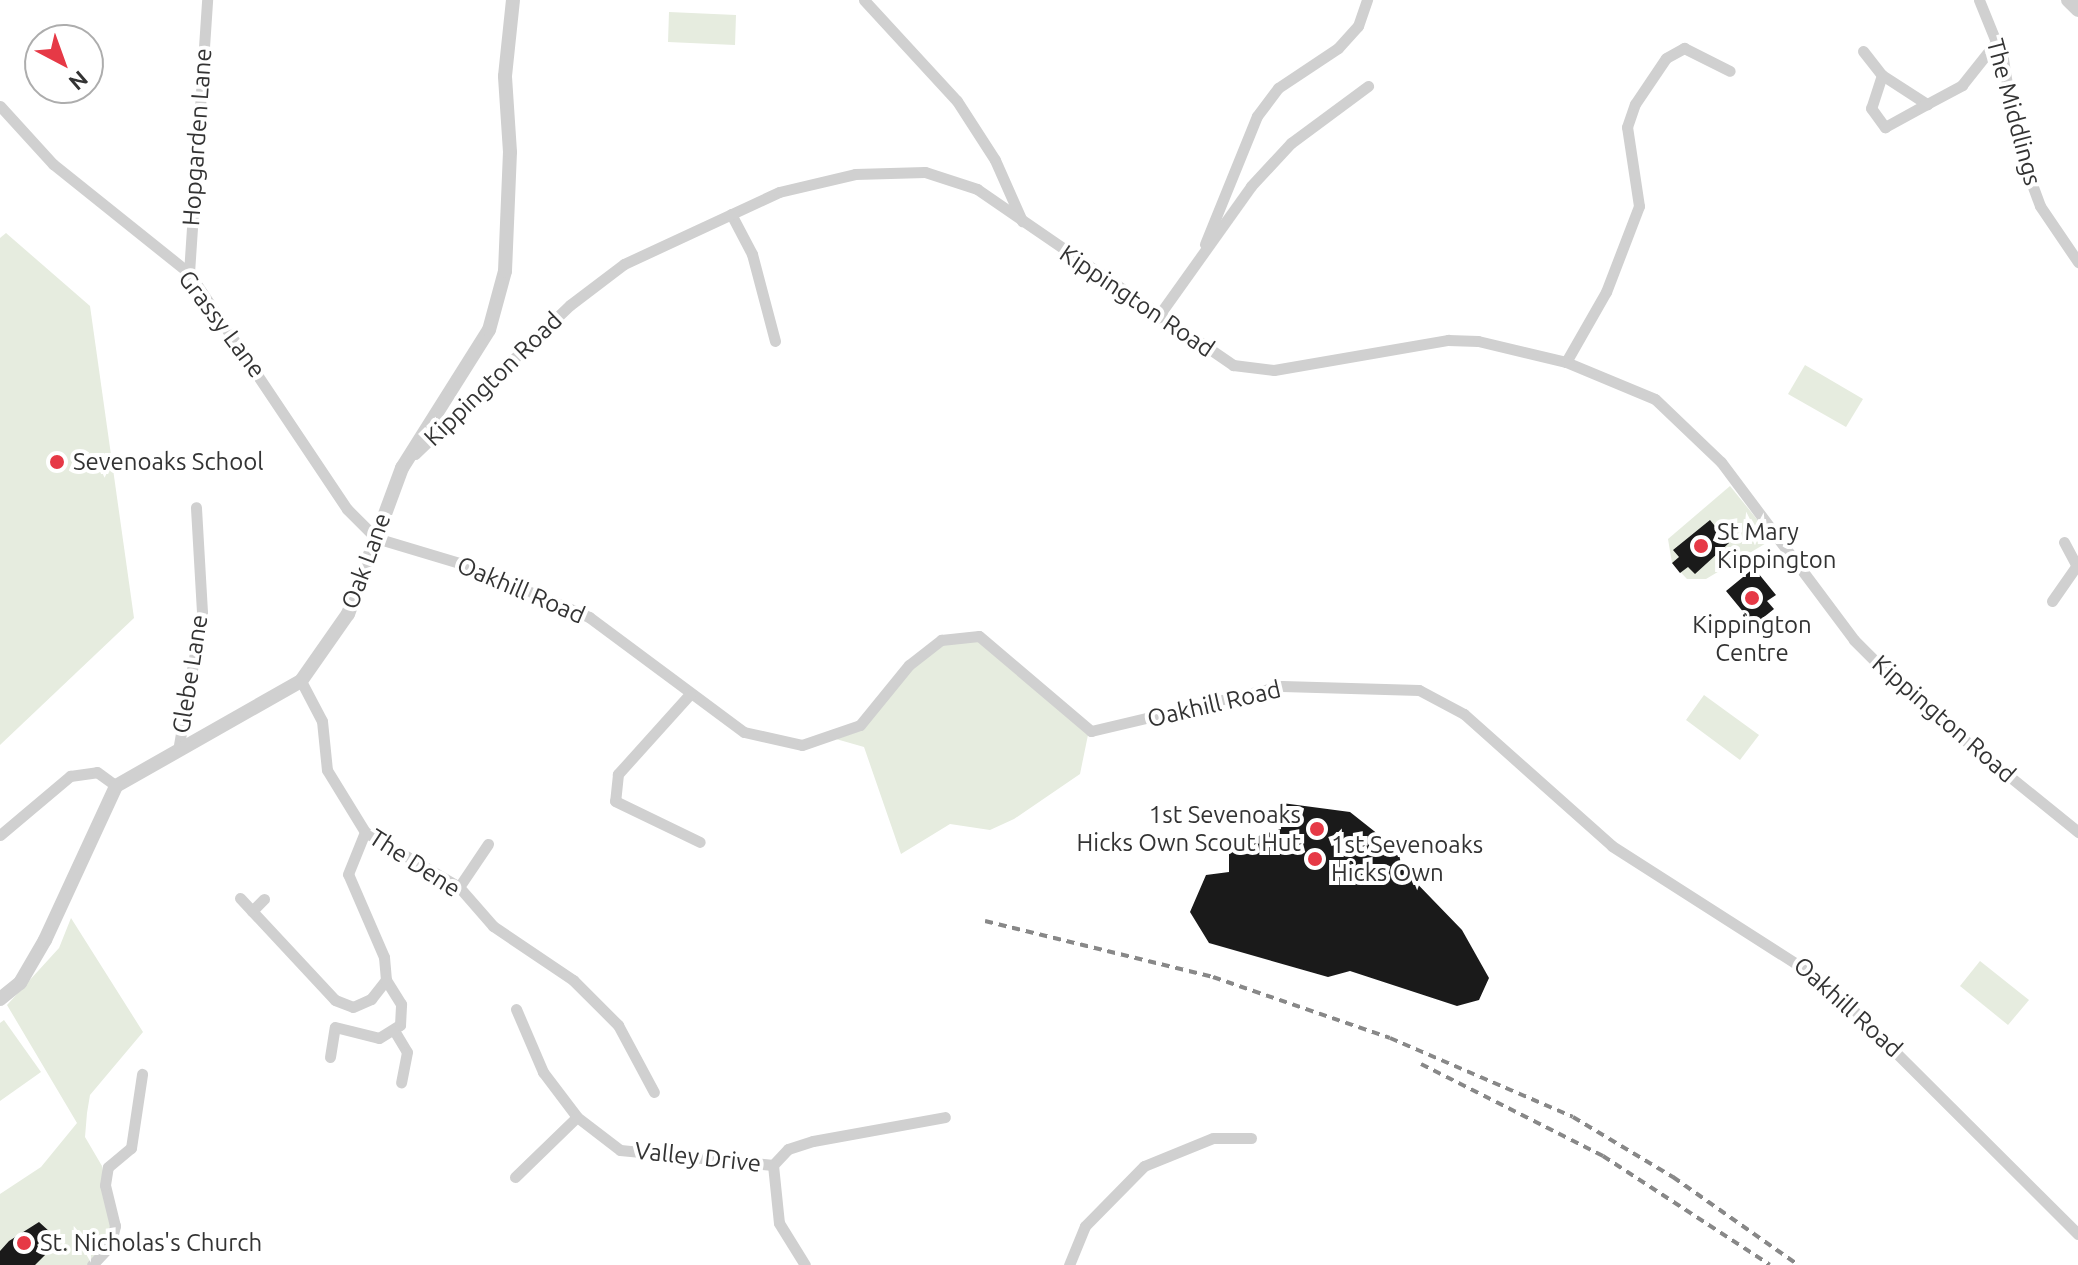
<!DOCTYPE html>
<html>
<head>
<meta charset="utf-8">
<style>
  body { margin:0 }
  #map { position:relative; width:2078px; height:1265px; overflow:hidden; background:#fff; font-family:Ubuntu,sans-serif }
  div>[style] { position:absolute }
  .green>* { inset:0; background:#e6ecdf }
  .building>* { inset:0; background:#1a1a1a }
  .minor>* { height:11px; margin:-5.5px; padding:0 5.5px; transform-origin:5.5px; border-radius:5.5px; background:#d0d0d0 }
  .tertiary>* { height:14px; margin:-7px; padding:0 7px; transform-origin:7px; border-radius:7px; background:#d0d0d0 }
  .rail>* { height:4px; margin-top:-2px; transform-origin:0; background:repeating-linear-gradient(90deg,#888 0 8px,transparent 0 14px) }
  .dots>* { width:22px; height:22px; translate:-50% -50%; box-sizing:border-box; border:4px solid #fff; border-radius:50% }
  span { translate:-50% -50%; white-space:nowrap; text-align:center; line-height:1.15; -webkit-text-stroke:8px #fff; paint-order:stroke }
  .street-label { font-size:24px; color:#333 }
  .poi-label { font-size:24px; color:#333 }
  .left { translate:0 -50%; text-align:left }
  .right { translate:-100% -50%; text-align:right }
  .north { position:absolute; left:24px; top:24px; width:80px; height:80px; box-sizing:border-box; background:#fff; border:2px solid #adadad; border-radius:50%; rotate:139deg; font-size:22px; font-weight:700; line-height:32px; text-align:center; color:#333 }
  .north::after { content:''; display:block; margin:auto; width:28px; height:36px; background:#e63946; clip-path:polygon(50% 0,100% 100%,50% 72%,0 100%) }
</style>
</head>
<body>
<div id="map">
  <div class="green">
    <div style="clip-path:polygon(669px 12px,736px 15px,735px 45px,668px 42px)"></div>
    <div style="clip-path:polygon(6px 233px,90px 306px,134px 618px,0 745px,0 238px)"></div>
    <div style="clip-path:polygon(1805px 365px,1863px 399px,1846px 427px,1788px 394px)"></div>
    <div style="clip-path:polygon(1730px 486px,1773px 539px,1706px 579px,1687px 579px,1672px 563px,1668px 539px)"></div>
    <div style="clip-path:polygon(978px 638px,1089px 730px,1080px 774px,1014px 819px,990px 830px,950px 824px,901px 854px,864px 747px,836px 739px,859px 726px,938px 641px)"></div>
    <div style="clip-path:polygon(1704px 695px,1759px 735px,1740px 760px,1686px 720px)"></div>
    <div style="clip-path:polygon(71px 918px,143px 1032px,90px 1095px,87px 1113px,85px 1137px,102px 1166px,113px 1226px,107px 1244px,87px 1265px,0 1265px,0 1194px,41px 1167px,77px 1123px,7px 1005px,59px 948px)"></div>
    <div style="clip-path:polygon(1980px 961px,2029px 1000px,2008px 1025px,1960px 986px)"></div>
    <div style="clip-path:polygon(4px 1020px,41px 1072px,0 1101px,0 1023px)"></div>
  </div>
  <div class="building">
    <div style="clip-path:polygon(1710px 520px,1729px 543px,1695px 574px,1688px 567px,1680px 573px,1672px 563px,1679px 557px,1673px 550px)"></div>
    <div style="clip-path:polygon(1754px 568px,1776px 595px,1767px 601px,1774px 609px,1754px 625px,1726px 591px)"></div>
    <div style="clip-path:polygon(1282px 803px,1350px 812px,1398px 850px,1402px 868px,1462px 930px,1489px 978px,1479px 1000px,1457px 1006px,1350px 971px,1328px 977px,1209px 943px,1190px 912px,1206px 875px,1229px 872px,1229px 845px,1281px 829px)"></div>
    <div style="clip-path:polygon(39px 1222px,50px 1232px,37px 1245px,46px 1254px,35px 1265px,0 1265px,0 1251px,9px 1241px)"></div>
  </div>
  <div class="minor">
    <div style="left:864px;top:0;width:137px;rotate:47.4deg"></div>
    <div style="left:957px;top:101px;width:70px;rotate:57.2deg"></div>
    <div style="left:995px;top:160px;width:67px;rotate:66.1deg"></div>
    <div style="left:1979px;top:0;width:64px;rotate:67.9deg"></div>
    <div style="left:2003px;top:59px;width:83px;rotate:81deg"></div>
    <div style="left:2016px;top:141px;width:69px;rotate:69.7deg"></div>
    <div style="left:2040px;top:206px;width:68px;rotate:55.8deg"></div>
    <div style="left:1863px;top:51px;width:31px;rotate:52deg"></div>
    <div style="left:1882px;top:75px;width:54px;rotate:32.8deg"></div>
    <div style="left:1927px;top:104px;width:40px;rotate:-28deg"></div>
    <div style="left:1962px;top:85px;width:56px;rotate:-51.5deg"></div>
    <div style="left:1882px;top:75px;width:35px;rotate:108deg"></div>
    <div style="left:1871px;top:108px;width:24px;rotate:54deg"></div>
    <div style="left:1885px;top:127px;width:48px;rotate:-28.7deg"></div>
    <div style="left:0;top:106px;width:79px;rotate:47.6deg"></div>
    <div style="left:53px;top:164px;width:174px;rotate:38.7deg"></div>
    <div style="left:189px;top:273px;width:284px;rotate:56.2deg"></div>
    <div style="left:347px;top:509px;width:41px;rotate:45deg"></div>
    <div style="left:376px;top:538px;width:94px;rotate:16.7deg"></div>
    <div style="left:466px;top:565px;width:134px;rotate:22.9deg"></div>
    <div style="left:589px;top:617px;width:193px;rotate:36.6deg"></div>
    <div style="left:744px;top:732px;width:59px;rotate:12.6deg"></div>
    <div style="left:802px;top:745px;width:61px;rotate:-19deg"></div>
    <div style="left:860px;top:725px;width:77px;rotate:-50.8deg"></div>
    <div style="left:909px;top:665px;width:41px;rotate:-38deg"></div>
    <div style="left:941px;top:640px;width:38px;rotate:-6deg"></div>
    <div style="left:979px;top:636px;width:147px;rotate:40.3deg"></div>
    <div style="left:1091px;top:731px;width:196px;rotate:-13.3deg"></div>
    <div style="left:1282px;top:686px;width:137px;rotate:1.7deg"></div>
    <div style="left:1419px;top:690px;width:51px;rotate:28.1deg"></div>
    <div style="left:1464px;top:714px;width:198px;rotate:41.7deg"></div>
    <div style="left:1612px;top:846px;width:253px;rotate:32.6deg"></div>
    <div style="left:1825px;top:982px;width:357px;rotate:44.9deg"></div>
    <div style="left:731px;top:214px;width:45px;rotate:62.3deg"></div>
    <div style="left:752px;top:254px;width:90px;rotate:75.2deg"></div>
    <div style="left:1205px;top:244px;width:138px;rotate:-67.9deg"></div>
    <div style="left:1257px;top:116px;width:35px;rotate:-53deg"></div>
    <div style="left:1278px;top:88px;width:72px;rotate:-33.7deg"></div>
    <div style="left:1338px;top:48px;width:30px;rotate:-48deg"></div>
    <div style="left:1358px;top:26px;width:28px;rotate:-71deg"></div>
    <div style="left:189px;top:273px;width:274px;rotate:-86.2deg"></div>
    <div style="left:1157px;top:318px;width:162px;rotate:-54.5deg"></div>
    <div style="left:1251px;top:186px;width:59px;rotate:-47.1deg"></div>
    <div style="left:1291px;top:143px;width:96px;rotate:-36.5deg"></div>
    <div style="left:1566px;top:362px;width:81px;rotate:-60.3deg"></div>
    <div style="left:1606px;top:292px;width:92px;rotate:-69deg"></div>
    <div style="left:1639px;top:206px;width:80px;rotate:-98.6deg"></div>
    <div style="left:1627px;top:127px;width:24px;rotate:-71deg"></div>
    <div style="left:1635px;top:104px;width:55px;rotate:-56deg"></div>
    <div style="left:1666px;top:58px;width:21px;rotate:-29deg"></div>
    <div style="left:1684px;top:48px;width:51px;rotate:26.6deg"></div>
    <div style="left:415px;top:454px;width:215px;rotate:-43.9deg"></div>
    <div style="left:570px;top:305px;width:68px;rotate:-37.2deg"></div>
    <div style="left:624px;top:264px;width:171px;rotate:-24.9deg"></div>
    <div style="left:779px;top:192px;width:78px;rotate:-13.3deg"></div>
    <div style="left:855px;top:174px;width:70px;rotate:-1.6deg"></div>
    <div style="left:925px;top:172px;width:55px;rotate:18.1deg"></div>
    <div style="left:977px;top:189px;width:311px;rotate:34.5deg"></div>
    <div style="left:1233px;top:365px;width:41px;rotate:7deg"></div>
    <div style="left:1274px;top:370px;width:177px;rotate:-9.8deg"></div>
    <div style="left:1448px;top:340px;width:30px;rotate:2deg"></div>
    <div style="left:1478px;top:341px;width:90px;rotate:13.4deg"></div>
    <div style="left:1566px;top:362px;width:96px;rotate:22.6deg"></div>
    <div style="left:1655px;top:399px;width:91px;rotate:43.7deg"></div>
    <div style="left:1721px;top:462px;width:222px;rotate:53.2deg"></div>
    <div style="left:1854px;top:640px;width:78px;rotate:45deg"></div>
    <div style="left:1909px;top:695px;width:218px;rotate:39deg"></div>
    <div style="left:2064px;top:542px;width:30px;rotate:62deg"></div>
    <div style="left:2052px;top:601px;width:40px;rotate:-55.1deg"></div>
    <div style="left:301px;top:681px;width:45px;rotate:62.3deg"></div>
    <div style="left:322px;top:721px;width:49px;rotate:84.2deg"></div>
    <div style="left:327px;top:770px;width:73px;rotate:58.5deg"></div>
    <div style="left:365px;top:832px;width:109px;rotate:30.3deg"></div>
    <div style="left:459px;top:887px;width:52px;rotate:48.9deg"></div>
    <div style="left:493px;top:926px;width:97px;rotate:34deg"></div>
    <div style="left:573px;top:980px;width:64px;rotate:45deg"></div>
    <div style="left:618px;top:1025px;width:76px;rotate:61.8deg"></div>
    <div style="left:690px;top:694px;width:108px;rotate:132deg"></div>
    <div style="left:618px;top:774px;width:27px;rotate:96deg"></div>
    <div style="left:615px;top:801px;width:94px;rotate:25.8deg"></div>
    <div style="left:179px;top:745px;width:135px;rotate:-80.2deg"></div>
    <div style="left:202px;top:612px;width:105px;rotate:-93.3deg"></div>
    <div style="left:0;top:835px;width:92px;rotate:-40.1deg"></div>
    <div style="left:70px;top:776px;width:27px;rotate:-8deg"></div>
    <div style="left:97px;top:772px;width:24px;rotate:36deg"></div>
    <div style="left:459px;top:887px;width:52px;rotate:-56deg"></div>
    <div style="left:240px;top:898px;width:139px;rotate:47deg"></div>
    <div style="left:335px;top:1000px;width:19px;rotate:21deg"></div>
    <div style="left:353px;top:1007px;width:20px;rotate:-24deg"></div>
    <div style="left:371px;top:999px;width:24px;rotate:-52deg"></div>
    <div style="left:386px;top:980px;width:23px;rotate:-95deg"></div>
    <div style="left:384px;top:957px;width:90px;rotate:-113.4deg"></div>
    <div style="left:348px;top:874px;width:45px;rotate:-68deg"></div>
    <div style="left:252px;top:911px;width:17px;rotate:-45deg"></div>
    <div style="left:516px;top:1009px;width:69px;rotate:66.8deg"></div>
    <div style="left:543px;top:1072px;width:56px;rotate:52.9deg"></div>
    <div style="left:577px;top:1117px;width:54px;rotate:37.5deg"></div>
    <div style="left:620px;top:1150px;width:154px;rotate:5.6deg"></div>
    <div style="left:773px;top:1165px;width:22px;rotate:-47deg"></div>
    <div style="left:788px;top:1149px;width:26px;rotate:-18deg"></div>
    <div style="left:813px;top:1141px;width:134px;rotate:-10.3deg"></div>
    <div style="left:395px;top:1032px;width:23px;rotate:59deg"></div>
    <div style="left:407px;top:1052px;width:31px;rotate:101deg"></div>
    <div style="left:330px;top:1057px;width:30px;rotate:-81deg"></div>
    <div style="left:335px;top:1027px;width:45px;rotate:14deg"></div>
    <div style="left:379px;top:1038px;width:25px;rotate:-32deg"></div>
    <div style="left:400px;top:1025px;width:21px;rotate:-87deg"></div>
    <div style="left:401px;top:1004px;width:28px;rotate:-122deg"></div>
    <div style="left:773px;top:1165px;width:58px;rotate:84.1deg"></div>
    <div style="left:779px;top:1223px;width:49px;rotate:58.2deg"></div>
    <div style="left:515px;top:1177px;width:86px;rotate:-44.1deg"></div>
    <div style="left:92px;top:1265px;width:26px;rotate:-47deg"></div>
    <div style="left:110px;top:1246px;width:21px;rotate:-76deg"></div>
    <div style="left:115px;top:1226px;width:42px;rotate:-103.7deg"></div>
    <div style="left:105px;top:1185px;width:18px;rotate:-81deg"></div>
    <div style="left:108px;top:1167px;width:30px;rotate:-40deg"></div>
    <div style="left:131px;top:1148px;width:75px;rotate:-81.5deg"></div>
    <div style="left:1069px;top:1265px;width:42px;rotate:-67.7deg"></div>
    <div style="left:1085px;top:1226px;width:84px;rotate:-45.5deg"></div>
    <div style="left:1144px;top:1166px;width:74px;rotate:-22.1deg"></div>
    <div style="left:1213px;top:1138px;width:38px"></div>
  </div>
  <div class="tertiary">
    <div style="left:2068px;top:0;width:14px;rotate:45deg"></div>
    <div style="left:0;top:999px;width:26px;rotate:-39deg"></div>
    <div style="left:20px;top:983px;width:50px;rotate:-59.8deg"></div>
    <div style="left:45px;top:940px;width:170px;rotate:-65.2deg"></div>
    <div style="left:116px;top:786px;width:213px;rotate:-29.6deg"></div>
    <div style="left:301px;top:681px;width:82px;rotate:-55deg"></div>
    <div style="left:348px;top:614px;width:156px;rotate:-69.7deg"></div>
    <div style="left:402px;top:468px;width:163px;rotate:-57.8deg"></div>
    <div style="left:489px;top:330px;width:61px;rotate:-74.8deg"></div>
    <div style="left:505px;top:271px;width:119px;rotate:-87.6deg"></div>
    <div style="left:510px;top:152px;width:76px;rotate:-93.8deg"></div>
    <div style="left:505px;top:76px;width:76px;rotate:-84deg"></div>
  </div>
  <div class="rail">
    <div style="left:985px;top:921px;width:235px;rotate:13.8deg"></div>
    <div style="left:1213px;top:977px;width:187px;rotate:19deg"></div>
    <div style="left:1390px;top:1038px;width:199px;rotate:23.3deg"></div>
    <div style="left:1573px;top:1117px;width:117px;rotate:31deg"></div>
    <div style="left:1673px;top:1177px;width:153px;rotate:35.1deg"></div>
    <div style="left:1421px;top:1064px;width:204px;rotate:26.8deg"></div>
    <div style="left:1603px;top:1156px;width:199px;rotate:33.1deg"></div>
  </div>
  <div class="dots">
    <div style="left:57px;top:462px;background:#e63946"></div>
    <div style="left:1701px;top:546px;background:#e63946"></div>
    <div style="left:1752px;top:598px;background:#e63946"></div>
    <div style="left:1317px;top:829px;background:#e63946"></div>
    <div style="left:1315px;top:859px;background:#e63946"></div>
    <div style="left:24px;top:1243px;background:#e63946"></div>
  </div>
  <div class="street-label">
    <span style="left:2014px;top:112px;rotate:75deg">The Middlings</span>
    <span style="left:197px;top:137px;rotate:-86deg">Hopgarden Lane</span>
    <span style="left:1137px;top:301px;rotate:34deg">Kippington Road</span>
    <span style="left:222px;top:324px;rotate:53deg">Grassy Lane</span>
    <span style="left:493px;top:379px;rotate:-44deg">Kippington Road</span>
    <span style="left:366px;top:561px;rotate:-70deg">Oak Lane</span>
    <span style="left:521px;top:590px;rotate:23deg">Oakhill Road</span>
    <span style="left:190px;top:674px;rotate:-81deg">Glebe Lane</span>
    <span style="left:1214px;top:704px;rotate:-13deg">Oakhill Road</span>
    <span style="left:1944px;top:719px;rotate:41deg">Kippington Road</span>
    <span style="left:415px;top:863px;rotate:33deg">The Dene</span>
    <span style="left:1848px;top:1007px;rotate:42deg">Oakhill Road</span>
    <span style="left:698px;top:1157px;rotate:6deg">Valley Drive</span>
  </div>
  <div class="poi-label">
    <span class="left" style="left:73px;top:462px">Sevenoaks School</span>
    <span class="left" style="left:1717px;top:546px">St Mary<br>Kippington</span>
    <span style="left:1752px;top:639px">Kippington<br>Centre</span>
    <span class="right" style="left:1301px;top:829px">1st Sevenoaks<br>Hicks Own Scout Hut</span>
    <span class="left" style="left:1331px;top:859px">1st Sevenoaks<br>Hicks Own</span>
    <span class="left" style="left:40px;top:1243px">St. Nicholas's Church</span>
  </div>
  <div class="north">N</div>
</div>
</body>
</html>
